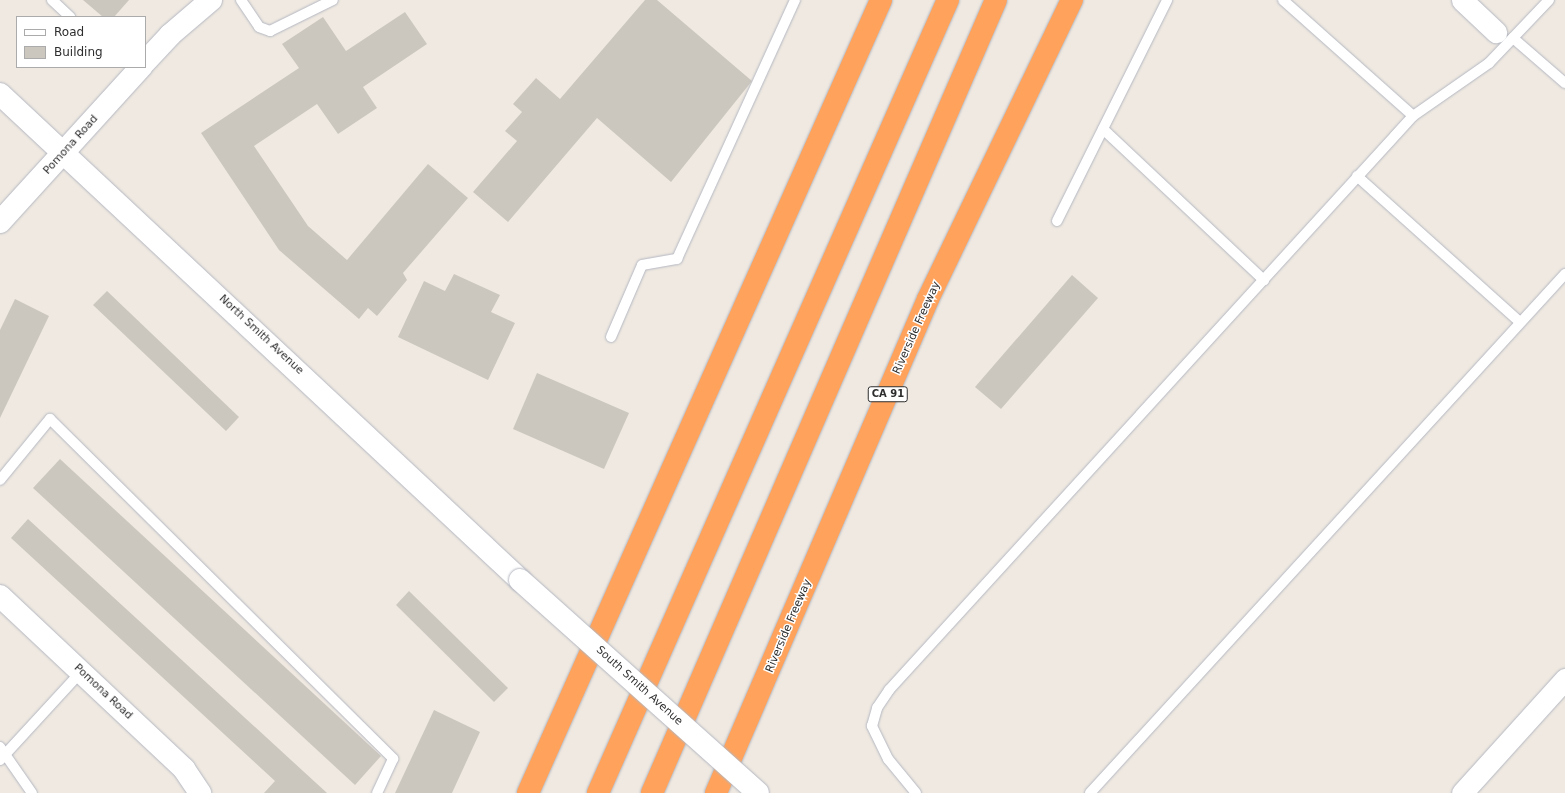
<!DOCTYPE html>
<html>
<head>
<meta charset="utf-8">
<style>
  body { margin:0 }
  #map { position:relative; width:1565px; height:793px; overflow:hidden; background:#efe9e1; font-family:"DejaVu Sans",sans-serif }
  div>[style] { position:absolute }
  .building>* { inset:0; background:#cbc7bf }
  .roads { filter:drop-shadow(0 0 1px #b4b7c1) drop-shadow(0 0 1px #b4b7c1) }
  .lane>* { height:10px; margin:-5px; padding:0 5px; transform-origin:5px; border-radius:5px; background:#fff }
  .street>* { height:21px; margin:-10.5px; padding:0 10.5px; transform-origin:10.5px; border-radius:10.5px; background:#fff }
  .secondary>* { height:22px; margin:-11px; padding:0 11px; transform-origin:11px; border-radius:11px; background:#fff }
  .highway>* { height:22px; margin:-11px; padding:0 11px; transform-origin:11px; border-radius:11px; background:#ffa35c }
  .bridges { filter:drop-shadow(0 0 1px #b4b7c1) drop-shadow(0 0 1px #b4b7c1) }
  .secondary-bridge>* { height:22px; margin:-11px; padding:0 11px; transform-origin:11px; border-radius:11px; background:#fff }
  span { translate:-50% -50%; white-space:nowrap; text-align:center; line-height:1.15; -webkit-text-stroke:3px #fff; paint-order:stroke }
  .shield-label span { padding:1px 3px; background:#fff; border:1px solid; border-radius:3px; -webkit-text-stroke-width:0 }
  .shield-label { font-size:10px; color:#2e2e2e; font-weight:700 }
  .street-label { font-size:11px; color:#2e2e2e }
  .legend { position:absolute; left:16px; top:16px; width:130px; height:52px; box-sizing:border-box; background:#fff; border:1px solid #ababab; margin:0; padding:5px 7px; list-style:none; font-size:12px; color:#2e2e2e }
  .legend li { display:flex; align-items:center; gap:8px; height:20px }
  .legend b { width:20px; border:1px solid #ababab }
</style>
</head>
<body>
<div id="map">
  <div class="building">
    <div style="clip-path:polygon(83px 0,129px 0,114px 17px,103px 17px)"></div>
    <div style="clip-path:polygon(645px 0,657px 0,752px 81px,671px 182px,597px 118px,508px 222px,473px 192px,517px 141px,505px 131px,522px 112px,513px 104px,536px 78px,560px 99px)"></div>
    <div style="clip-path:polygon(405px 12px,427px 44px,363px 87px,377px 108px,338px 134px,317px 104px,254px 146px,308px 226px,347px 260px,428px 164px,468px 198px,403px 273px,407px 280px,377px 316px,368px 308px,359px 319px,279px 250px,201px 133px,299px 68px,282px 44px,323px 17px,346px 51px)"></div>
    <div style="clip-path:polygon(454px 274px,500px 295px,491px 312px,515px 323px,488px 380px,398px 337px,424px 281px,445px 291px)"></div>
    <div style="clip-path:polygon(1072px 275px,1098px 298px,1001px 409px,975px 387px)"></div>
    <div style="clip-path:polygon(107px 291px,239px 417px,226px 431px,93px 305px)"></div>
    <div style="clip-path:polygon(15px 299px,49px 316px,0 418px,0 330px)"></div>
    <div style="clip-path:polygon(537px 373px,629px 413px,604px 469px,513px 429px)"></div>
    <div style="clip-path:polygon(60px 459px,381px 756px,355px 785px,33px 488px)"></div>
    <div style="clip-path:polygon(28px 519px,327px 793px,264px 793px,275px 781px,11px 538px)"></div>
    <div style="clip-path:polygon(409px 591px,508px 688px,494px 702px,396px 605px)"></div>
    <div style="clip-path:polygon(434px 710px,480px 732px,452px 793px,395px 793px)"></div>
  </div>
  <div class="roads">
    <div class="lane">
      <div style="left:52px;top:0;width:25px;rotate:43deg"></div>
      <div style="left:241px;top:0;width:32px;rotate:56deg"></div>
      <div style="left:259px;top:27px;width:12px;rotate:20deg"></div>
      <div style="left:270px;top:31px;width:70px;rotate:-26.2deg"></div>
      <div style="left:1283px;top:0;width:174px;rotate:41.7deg"></div>
      <div style="left:1513px;top:38px;width:69px;rotate:40.9deg"></div>
      <div style="left:1103px;top:129px;width:221px;rotate:43.2deg"></div>
      <div style="left:1357px;top:176px;width:219px;rotate:41.9deg"></div>
      <div style="left:1057px;top:221px;width:247px;rotate:-63.5deg"></div>
      <div style="left:611px;top:337px;width:78px;rotate:-66.7deg"></div>
      <div style="left:642px;top:265px;width:36px;rotate:-10deg"></div>
      <div style="left:677px;top:259px;width:285px;rotate:-65.5deg"></div>
      <div style="left:0;top:480px;width:79px;rotate:-50.7deg"></div>
      <div style="left:50px;top:419px;width:483px;rotate:44.7deg"></div>
      <div style="left:393px;top:759px;width:38px;rotate:115deg"></div>
      <div style="left:0;top:747px;width:56px;rotate:55.2deg"></div>
      <div style="left:0;top:760px;width:120px;rotate:-47.4deg"></div>
      <div style="left:916px;top:793px;width:44px;rotate:-129.5deg"></div>
      <div style="left:888px;top:759px;width:37px;rotate:-116deg"></div>
      <div style="left:872px;top:726px;width:19px;rotate:-74deg"></div>
      <div style="left:877px;top:708px;width:22px;rotate:-56deg"></div>
      <div style="left:889px;top:690px;width:777px;rotate:-47.61deg"></div>
      <div style="left:1413px;top:116px;width:93px;rotate:-34.9deg"></div>
      <div style="left:1489px;top:63px;width:87px;rotate:-46.4deg"></div>
      <div style="left:1090px;top:793px;width:704px;rotate:-47.53deg"></div>
    </div>
    <div class="street">
      <div style="left:1462px;top:0;width:47px;rotate:43.3deg"></div>
      <div style="left:1462px;top:793px;width:154px;rotate:-47.9deg"></div>
    </div>
    <div class="secondary">
      <div style="left:145px;top:62px;width:37px;rotate:-47deg"></div>
      <div style="left:170px;top:35px;width:54px;rotate:-40.5deg"></div>
      <div style="left:0;top:94px;width:712px;rotate:43.06deg"></div>
      <div style="left:0;top:222px;width:210px;rotate:-47.7deg"></div>
      <div style="left:0;top:596px;width:253px;rotate:43.2deg"></div>
      <div style="left:184px;top:769px;width:29px;rotate:56deg"></div>
    </div>
    <div class="highway">
      <div style="left:528px;top:793px;width:868px;rotate:-66deg"></div>
      <div style="left:598px;top:793px;width:867px;rotate:-66.19deg"></div>
      <div style="left:652px;top:793px;width:864px;rotate:-66.55deg"></div>
      <div style="left:716px;top:793px;width:538px;rotate:-66.77deg"></div>
      <div style="left:928px;top:299px;width:332px;rotate:-64.3deg"></div>
    </div>
  </div>
  <div class="bridges">
    <div class="secondary-bridge">
      <div style="left:520px;top:580px;width:319px;rotate:41.8deg"></div>
    </div>
  </div>
  <div class="shield-label">
    <span style="left:888px;top:394px">CA 91</span>
  </div>
  <div class="street-label">
    <span style="left:71px;top:145px;rotate:-48deg">Pomona Road</span>
    <span style="left:917px;top:328px;rotate:-66deg">Riverside Freeway</span>
    <span style="left:261px;top:335px;rotate:43deg">North Smith Avenue</span>
    <span style="left:789px;top:626px;rotate:-67deg">Riverside Freeway</span>
    <span style="left:639px;top:686px;rotate:42deg">South Smith Avenue</span>
    <span style="left:103px;top:692px;rotate:43deg">Pomona Road</span>
  </div>
  <ul class="legend">
  <li><b style="height:5px;background:#fff"></b>Road</li>
  <li><b style="height:11px;background:#cbc7bf"></b>Building</li>
  </ul>
</div>
</body>
</html>
